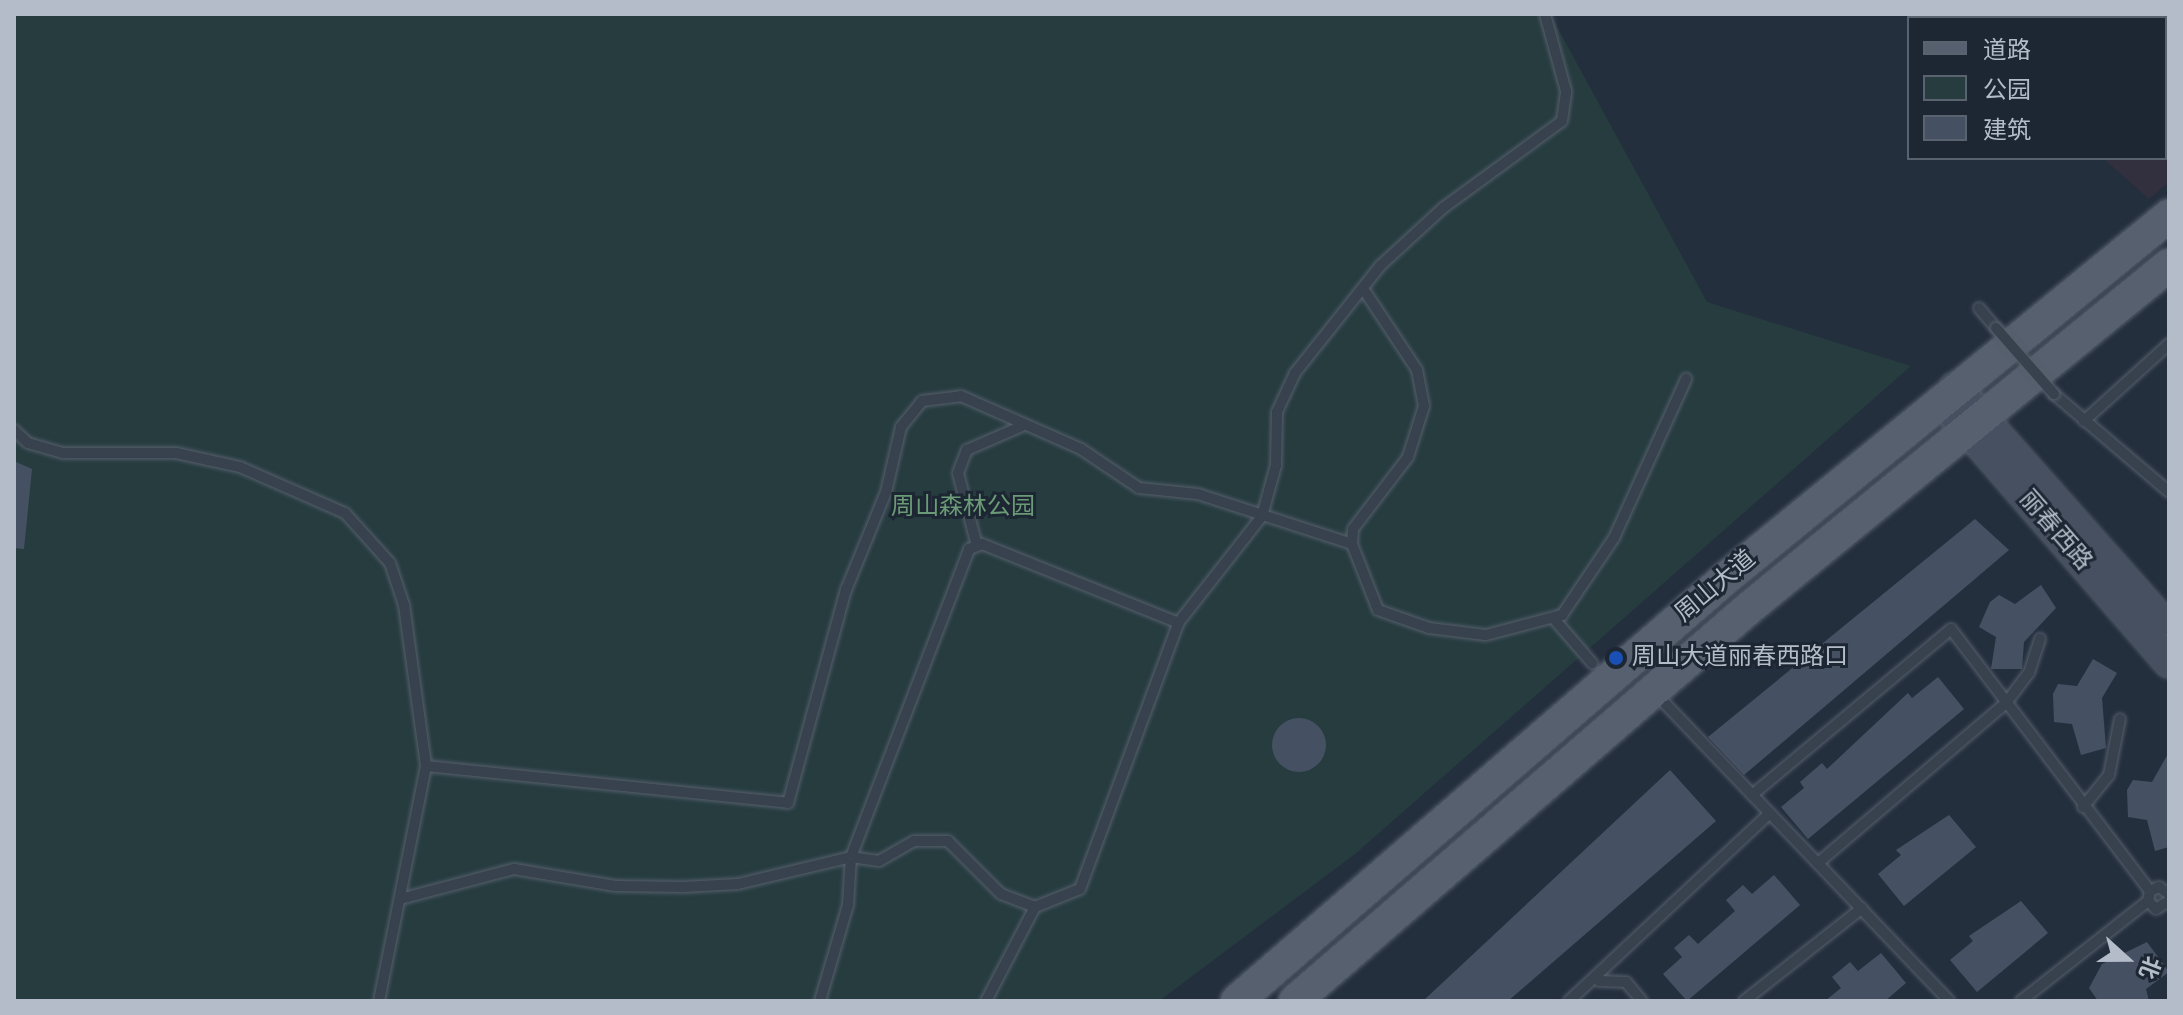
<!DOCTYPE html>
<html>
<head>
<meta charset="utf-8">
<style>
  body { margin:0 }
  #map { position:relative; width:2183px; height:1015px; overflow:hidden; background:#242f3e; font-family:"Alegreya Sans","Noto Sans SC",sans-serif }
  div>[style] { position:absolute }
  .medical>* { inset:0; background:#32303f }
  .green>* { inset:0; background:#263c3f }
  .building>* { inset:0; background:#455162 }
  .round { border-radius:50% }
  .roads { filter:drop-shadow(0 0 2px #565f6c) drop-shadow(0 0 2px #565f6c) }
  .lane>* { height:10px; margin:-5px; padding:0 5px; transform-origin:5px; border-radius:5px; background:#38414e }
  .secondary>* { height:30px; margin:-15px; padding:0 15px; transform-origin:15px; border-radius:15px; background:#465061 }
  .primary>* { height:32px; margin:-16px; padding:0 16px; transform-origin:16px; border-radius:16px; background:#56606e }
  .bridges { filter:drop-shadow(0 0 2px #565f6c) drop-shadow(0 0 2px #565f6c) }
  .lane-bridge>* { height:10px; margin:-5px; padding:0 5px; transform-origin:5px; border-radius:5px; background:#38414e }
  .dots>* { width:22px; height:22px; translate:-50% -50%; box-sizing:border-box; border:4px solid #1d2633; border-radius:50% }
  span { translate:-50% -50%; white-space:nowrap; text-align:center; line-height:1.15; -webkit-text-stroke:6px #1d2633; paint-order:stroke }
  .park-label { font-size:24px; color:#6b9a76 }
  .street-label { font-size:24px; color:#b4bcc9 }
  .poi-label { font-size:24px; color:#b4bcc9 }
  .left { translate:0 -50%; text-align:left }
  .frame { position:absolute; inset:0; border:16px solid #b4bcc9; pointer-events:none }
  .legend { position:absolute; left:1907px; top:16px; width:260px; height:144px; box-sizing:border-box; background:#1d2633; border:2px solid #59626f; margin:0; padding:10px 14px; list-style:none; font-size:24px; color:#b4bcc9 }
  .legend li { display:flex; align-items:center; gap:16px; height:40px }
  .legend b { width:40px; border:2px solid #59626f }
  .north { position:absolute; left:2087px; top:919px; width:80px; height:80px; -webkit-text-stroke:6px #1d2633; paint-order:stroke; rotate:111deg; font-size:22px; font-weight:700; line-height:32px; text-align:center; color:#b4bcc9 }
  .north::after { content:''; display:block; margin:auto; width:28px; height:36px; background:#b4bcc9; clip-path:polygon(50% 0,100% 100%,50% 72%,0 100%) }
</style>
</head>
<body>
<div id="map">
  <div class="medical">
    <div style="clip-path:polygon(2055px 14px,2169px 14px,2169px 182px,2149px 199px,2103px 158px,2165px 158px,2165px 18px)"></div>
  </div>
  <div class="green">
    <div style="clip-path:polygon(14px 14px,1550px 14px,1707px 302px,1911px 366px,1355px 854px,1159px 1001px,14px 1001px)"></div>
  </div>
  <div class="building">
    <div style="clip-path:polygon(14px 461px,32px 469px,24px 549px,14px 548px)"></div>
    <div style="clip-path:polygon(1975px 519px,2009px 550px,1744px 775px,1708px 737px)"></div>
    <div style="clip-path:polygon(2041px 585px,2056px 608px,2024px 642px,2022px 669px,1991px 669px,1996px 637px,1979px 627px,1990px 602px,1999px 595px,2015px 604px)"></div>
    <div style="clip-path:polygon(2093px 659px,2117px 673px,2102px 698px,2106px 748px,2081px 755px,2072px 724px,2054px 722px,2053px 694px,2058px 684px,2077px 686px)"></div>
    <div style="clip-path:polygon(1938px 677px,1964px 709px,1808px 839px,1781px 807px,1804px 788px,1800px 782px,1822px 763px,1827px 769px,1908px 693px,1912px 698px)"></div>
    <div class="round" style="left:1272px;top:718px;width:54px;height:54px"></div>
    <div style="clip-path:polygon(2169px 752px,2169px 847px,2155px 851px,2147px 820px,2128px 817px,2127px 790px,2133px 780px,2152px 782px)"></div>
    <div style="clip-path:polygon(1670px 770px,1716px 821px,1508px 1001px,1423px 1001px)"></div>
    <div style="clip-path:polygon(1949px 815px,1976px 847px,1904px 906px,1878px 874px,1901px 855px,1896px 850px)"></div>
    <div style="clip-path:polygon(1774px 875px,1800px 905px,1687px 1001px,1663px 974px,1682px 957px,1674px 948px,1689px 935px,1698px 944px,1735px 911px,1726px 900px,1743px 885px,1752px 894px)"></div>
    <div style="clip-path:polygon(2021px 901px,2048px 933px,1977px 992px,1950px 960px,1973px 941px,1969px 936px)"></div>
    <div style="clip-path:polygon(2147px 942px,2169px 972px,2146px 989px,2149px 1001px,2098px 1001px,2089px 988px,2102px 964px)"></div>
    <div style="clip-path:polygon(1881px 953px,1906px 983px,1885px 1001px,1825px 1001px,1841px 988px,1832px 977px,1850px 962px,1858px 971px)"></div>
  </div>
  <div class="roads">
    <div class="lane">
      <div style="left:1979px;top:308px;width:26px;rotate:50deg"></div>
      <div style="left:2054px;top:394px;width:151px;rotate:40.4deg"></div>
      <div style="left:2084px;top:421px;width:115px;rotate:-42.2deg"></div>
      <div style="left:14px;top:430px;width:19px;rotate:43deg"></div>
      <div style="left:28px;top:443px;width:37px;rotate:16deg"></div>
      <div style="left:64px;top:453px;width:112px"></div>
      <div style="left:176px;top:453px;width:66px;rotate:12.3deg"></div>
      <div style="left:240px;top:467px;width:115px;rotate:23.7deg"></div>
      <div style="left:345px;top:513px;width:67px;rotate:48deg"></div>
      <div style="left:390px;top:563px;width:44px;rotate:71.6deg"></div>
      <div style="left:404px;top:605px;width:162px;rotate:82.2deg"></div>
      <div style="left:426px;top:766px;width:240px;rotate:101.3deg"></div>
      <div style="left:1352px;top:544px;width:15px;rotate:-86deg"></div>
      <div style="left:1353px;top:529px;width:91px;rotate:-52.6deg"></div>
      <div style="left:1408px;top:457px;width:53px;rotate:-72.6deg"></div>
      <div style="left:1424px;top:406px;width:37px;rotate:-101deg"></div>
      <div style="left:1417px;top:370px;width:96px;rotate:-123.5deg"></div>
      <div style="left:977px;top:546px;width:75px;rotate:-104.6deg"></div>
      <div style="left:958px;top:473px;width:25px;rotate:-69deg"></div>
      <div style="left:967px;top:450px;width:60px;rotate:-23.6deg"></div>
      <div style="left:1555px;top:620px;width:57px;rotate:49.3deg"></div>
      <div style="left:1655px;top:693px;width:426px;rotate:46.3deg"></div>
      <div style="left:426px;top:766px;width:364px;rotate:5.8deg"></div>
      <div style="left:788px;top:803px;width:221px;rotate:-74.8deg"></div>
      <div style="left:846px;top:590px;width:106px;rotate:-67.8deg"></div>
      <div style="left:886px;top:492px;width:67px;rotate:-77deg"></div>
      <div style="left:901px;top:427px;width:33px;rotate:-51deg"></div>
      <div style="left:922px;top:401px;width:39px;rotate:-7deg"></div>
      <div style="left:961px;top:396px;width:131px;rotate:23.8deg"></div>
      <div style="left:1081px;top:449px;width:70px;rotate:33.9deg"></div>
      <div style="left:1139px;top:488px;width:59px;rotate:5.8deg"></div>
      <div style="left:1198px;top:494px;width:162px;rotate:18deg"></div>
      <div style="left:1352px;top:544px;width:71px;rotate:68.5deg"></div>
      <div style="left:1378px;top:610px;width:54px;rotate:19.4deg"></div>
      <div style="left:1429px;top:628px;width:57px;rotate:7deg"></div>
      <div style="left:1486px;top:635px;width:79px;rotate:-14.7deg"></div>
      <div style="left:1562px;top:615px;width:93px;rotate:-56deg"></div>
      <div style="left:1614px;top:538px;width:175px;rotate:-65.6deg"></div>
      <div style="left:1752px;top:795px;width:259px;rotate:-39.8deg"></div>
      <div style="left:1951px;top:629px;width:329px;rotate:52.8deg"></div>
      <div style="left:2150px;top:891px;width:10px;rotate:101deg"></div>
      <div style="left:2148px;top:901px;width:162px;rotate:141.8deg"></div>
      <div style="left:2083px;top:807px;width:41px;rotate:-50.9deg"></div>
      <div style="left:2109px;top:775px;width:57px;rotate:-78.9deg"></div>
      <div style="left:1818px;top:863px;width:247px;rotate:-40.4deg"></div>
      <div style="left:2006px;top:703px;width:38px;rotate:-53deg"></div>
      <div style="left:2029px;top:673px;width:36px;rotate:-72deg"></div>
      <div style="left:2150px;top:891px;width:10px;rotate:-24deg"></div>
      <div style="left:2159px;top:887px;width:12px;rotate:35deg"></div>
      <div style="left:404px;top:898px;width:114px;rotate:-14.8deg"></div>
      <div style="left:514px;top:869px;width:103px;rotate:9.5deg"></div>
      <div style="left:616px;top:886px;width:67px;rotate:0.9deg"></div>
      <div style="left:683px;top:887px;width:55px;rotate:-3.1deg"></div>
      <div style="left:738px;top:884px;width:116px;rotate:-13.4deg"></div>
      <div style="left:851px;top:857px;width:48px;rotate:93.6deg"></div>
      <div style="left:848px;top:905px;width:100px;rotate:106.3deg"></div>
      <div style="left:2148px;top:901px;width:11px;rotate:45deg"></div>
      <div style="left:2156px;top:909px;width:15px;rotate:-32deg"></div>
      <div style="left:1035px;top:907px;width:36px;rotate:-159deg"></div>
      <div style="left:1001px;top:894px;width:75px;rotate:-135deg"></div>
      <div style="left:948px;top:841px;width:34px;rotate:180deg"></div>
      <div style="left:914px;top:841px;width:40px;rotate:150.3deg"></div>
      <div style="left:879px;top:861px;width:28px;rotate:-172deg"></div>
      <div style="left:851px;top:857px;width:330px;rotate:-69deg"></div>
      <div style="left:969px;top:549px;width:14px;rotate:-21deg"></div>
      <div style="left:982px;top:544px;width:212px;rotate:21.9deg"></div>
      <div style="left:1599px;top:981px;width:27px;rotate:2deg"></div>
      <div style="left:1626px;top:982px;width:25px;rotate:50deg"></div>
      <div style="left:986px;top:1001px;width:106px;rotate:-62.5deg"></div>
      <div style="left:1035px;top:907px;width:48px;rotate:-21.8deg"></div>
      <div style="left:1080px;top:889px;width:285px;rotate:-69.7deg"></div>
      <div style="left:1179px;top:622px;width:135px;rotate:-51.9deg"></div>
      <div style="left:1262px;top:516px;width:53px;rotate:-74.6deg"></div>
      <div style="left:1276px;top:465px;width:53px;rotate:-88.9deg"></div>
      <div style="left:1277px;top:412px;width:43px;rotate:-65.2deg"></div>
      <div style="left:1295px;top:373px;width:137px;rotate:-51.5deg"></div>
      <div style="left:1380px;top:266px;width:86px;rotate:-42.6deg"></div>
      <div style="left:1443px;top:208px;width:147px;rotate:-36.2deg"></div>
      <div style="left:1562px;top:121px;width:30px;rotate:-82deg"></div>
      <div style="left:1566px;top:91px;width:80px;rotate:-105.3deg"></div>
      <div style="left:1569px;top:1001px;width:275px;rotate:-43.1deg"></div>
      <div style="left:1744px;top:1001px;width:150px;rotate:-38.2deg"></div>
    </div>
    <div class="secondary">
      <div style="left:1955px;top:388px;width:310px;rotate:48.5deg"></div>
      <div style="left:1942px;top:400px;width:347px;rotate:49.1deg"></div>
    </div>
    <div class="primary">
      <div style="left:1237px;top:1001px;width:645px;rotate:-40.85deg"></div>
      <div style="left:1725px;top:579px;width:574px;rotate:-39.27deg"></div>
      <div style="left:1295px;top:1001px;width:600px;rotate:-40.88deg"></div>
      <div style="left:1749px;top:608px;width:542px;rotate:-39.24deg"></div>
    </div>
  </div>
  <div class="bridges">
    <div class="lane-bridge">
      <div style="left:1996px;top:328px;width:88px;rotate:48.7deg"></div>
    </div>
  </div>
  <div class="dots">
    <div style="left:1616px;top:658px;background:#1a4fb4"></div>
  </div>
  <div class="park-label">
    <span style="left:963px;top:508px">周山森林公园</span>
  </div>
  <div class="street-label">
    <span style="left:2055px;top:531px;rotate:49deg">丽春西路</span>
    <span style="left:1716px;top:587px;rotate:-40deg">周山大道</span>
  </div>
  <div class="poi-label">
    <span class="left" style="left:1632px;top:658px">周山大道丽春西路口</span>
  </div>
  <div class="frame"></div>
  <ul class="legend">
  <li><b style="height:10px;background:#56606e"></b>道路</li>
  <li><b style="height:22px;background:#263c3f"></b>公园</li>
  <li><b style="height:22px;background:#455162"></b>建筑</li>
  </ul>
  <div class="north">北</div>
</div>
</body>
</html>
